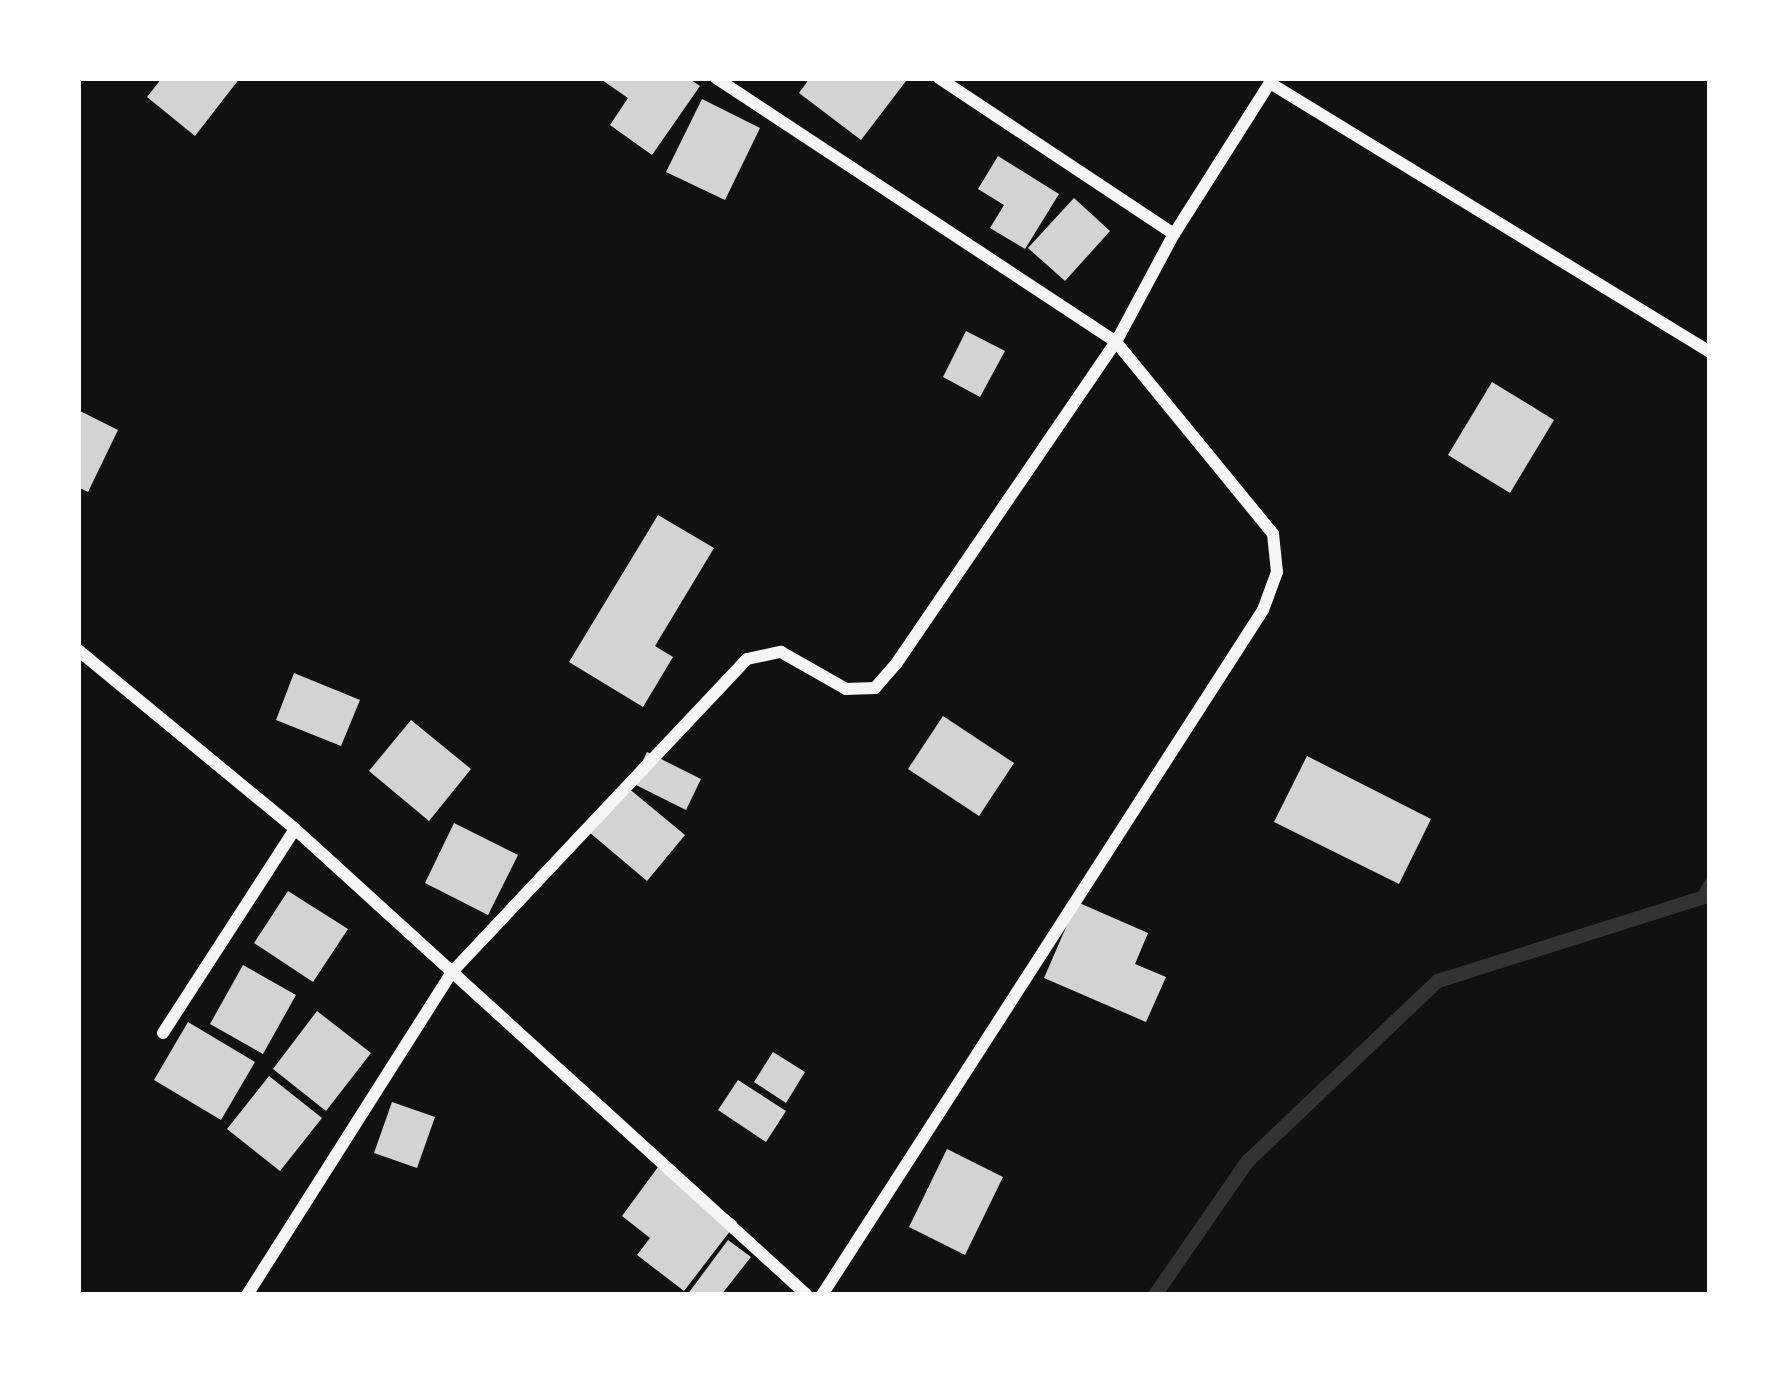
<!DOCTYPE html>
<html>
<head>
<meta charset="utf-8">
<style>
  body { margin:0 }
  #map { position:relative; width:1788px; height:1373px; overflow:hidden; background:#111; font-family:Overpass,sans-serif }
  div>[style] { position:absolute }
  .stream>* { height:14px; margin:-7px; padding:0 7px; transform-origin:7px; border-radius:7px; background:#333 }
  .building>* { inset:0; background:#d3d3d3 }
  .minor>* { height:12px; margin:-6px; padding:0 6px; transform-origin:6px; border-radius:6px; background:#f5f5f5 }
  span { translate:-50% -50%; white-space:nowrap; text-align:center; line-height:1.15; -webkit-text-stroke:10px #fff; paint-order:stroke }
  .frame { position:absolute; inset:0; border:81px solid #fff; pointer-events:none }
</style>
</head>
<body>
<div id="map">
  <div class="stream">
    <div style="left:1155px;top:1295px;width:162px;rotate:-55.3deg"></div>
    <div style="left:1247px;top:1162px;width:263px;rotate:-43.5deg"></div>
    <div style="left:1438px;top:981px;width:279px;rotate:-17.5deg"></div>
    <div style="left:1704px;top:897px;width:13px;rotate:-63deg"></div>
  </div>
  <div class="building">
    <div style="clip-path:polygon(162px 78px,240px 78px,195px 136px,147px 97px)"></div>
    <div style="clip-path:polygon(599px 78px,688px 78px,700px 86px,652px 155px,610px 125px,628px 98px)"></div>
    <div style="clip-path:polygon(810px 78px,902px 78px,906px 81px,861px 140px,799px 93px)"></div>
    <div style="clip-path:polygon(702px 99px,760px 128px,725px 200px,666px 172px)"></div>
    <div style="clip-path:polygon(998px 156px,1059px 194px,1025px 249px,990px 228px,1004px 205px,978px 189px)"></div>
    <div style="clip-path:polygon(1074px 198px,1110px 231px,1065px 281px,1028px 248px)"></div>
    <div style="clip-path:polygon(966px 331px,1005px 351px,980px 397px,943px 377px)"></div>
    <div style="clip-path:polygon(1492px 382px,1554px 420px,1510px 493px,1448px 455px)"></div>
    <div style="clip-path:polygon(78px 410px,118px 430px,88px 492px,78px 487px)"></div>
    <div style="clip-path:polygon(658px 515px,714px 548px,655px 646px,673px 657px,643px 707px,569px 662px)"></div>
    <div style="clip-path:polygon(294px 673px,360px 700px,341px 746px,276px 720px)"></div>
    <div style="clip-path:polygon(943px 716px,1014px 763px,979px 816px,908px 769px)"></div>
    <div style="clip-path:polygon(411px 720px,471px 769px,429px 821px,369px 771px)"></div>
    <div style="clip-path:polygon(647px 752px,701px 779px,686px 810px,632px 783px)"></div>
    <div style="clip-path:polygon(1307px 756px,1431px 819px,1399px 884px,1274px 822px)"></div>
    <div style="clip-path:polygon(627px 787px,685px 835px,647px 881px,589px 832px)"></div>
    <div style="clip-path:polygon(454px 823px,518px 855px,488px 915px,425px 883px)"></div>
    <div style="clip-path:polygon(288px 891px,348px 929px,313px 982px,254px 943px)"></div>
    <div style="clip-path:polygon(1077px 902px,1148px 933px,1135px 964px,1166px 977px,1146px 1022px,1044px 978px)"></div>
    <div style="clip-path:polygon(243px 965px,296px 995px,263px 1054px,210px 1024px)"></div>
    <div style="clip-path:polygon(317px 1011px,371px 1053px,326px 1111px,273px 1069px)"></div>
    <div style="clip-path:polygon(188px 1022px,255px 1062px,221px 1120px,154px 1080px)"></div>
    <div style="clip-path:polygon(773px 1052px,805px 1072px,786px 1103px,754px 1082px)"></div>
    <div style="clip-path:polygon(269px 1076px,322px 1118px,280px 1171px,227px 1129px)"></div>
    <div style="clip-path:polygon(738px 1080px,786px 1111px,766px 1142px,718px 1110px)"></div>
    <div style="clip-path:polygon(392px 1102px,435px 1117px,417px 1168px,374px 1153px)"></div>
    <div style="clip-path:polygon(947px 1149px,1003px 1177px,965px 1255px,909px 1227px)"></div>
    <div style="clip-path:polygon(661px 1163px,737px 1222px,684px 1291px,637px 1255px,650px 1238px,622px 1216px)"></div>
    <div style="clip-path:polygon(728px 1240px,751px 1257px,721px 1295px,687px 1295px)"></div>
  </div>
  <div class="minor">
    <div style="left:716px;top:78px;width:479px;rotate:33.4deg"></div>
    <div style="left:1116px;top:342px;width:248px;rotate:50.7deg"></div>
    <div style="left:1273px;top:534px;width:38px;rotate:84deg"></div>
    <div style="left:1277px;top:572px;width:40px;rotate:110.2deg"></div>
    <div style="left:1263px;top:610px;width:815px;rotate:122.77deg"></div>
    <div style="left:939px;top:78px;width:282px;rotate:33.6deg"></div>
    <div style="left:1270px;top:83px;width:516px;rotate:31.44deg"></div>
    <div style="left:78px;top:650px;width:281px;rotate:39.5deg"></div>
    <div style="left:295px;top:829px;width:692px;rotate:42.31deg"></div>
    <div style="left:163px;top:1033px;width:243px;rotate:-57.1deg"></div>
    <div style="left:247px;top:1295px;width:383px;rotate:-57.6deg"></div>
    <div style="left:452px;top:972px;width:430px;rotate:-46.7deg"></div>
    <div style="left:747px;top:659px;width:35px;rotate:-12deg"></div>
    <div style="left:781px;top:652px;width:75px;rotate:29.6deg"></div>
    <div style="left:846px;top:689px;width:29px;rotate:-2deg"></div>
    <div style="left:875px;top:688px;width:32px;rotate:-49deg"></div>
    <div style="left:896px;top:664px;width:390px;rotate:-55.7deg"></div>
    <div style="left:1116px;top:342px;width:123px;rotate:-61.8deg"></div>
    <div style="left:1174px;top:234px;width:185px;rotate:-57.6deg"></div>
  </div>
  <div class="frame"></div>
</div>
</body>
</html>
